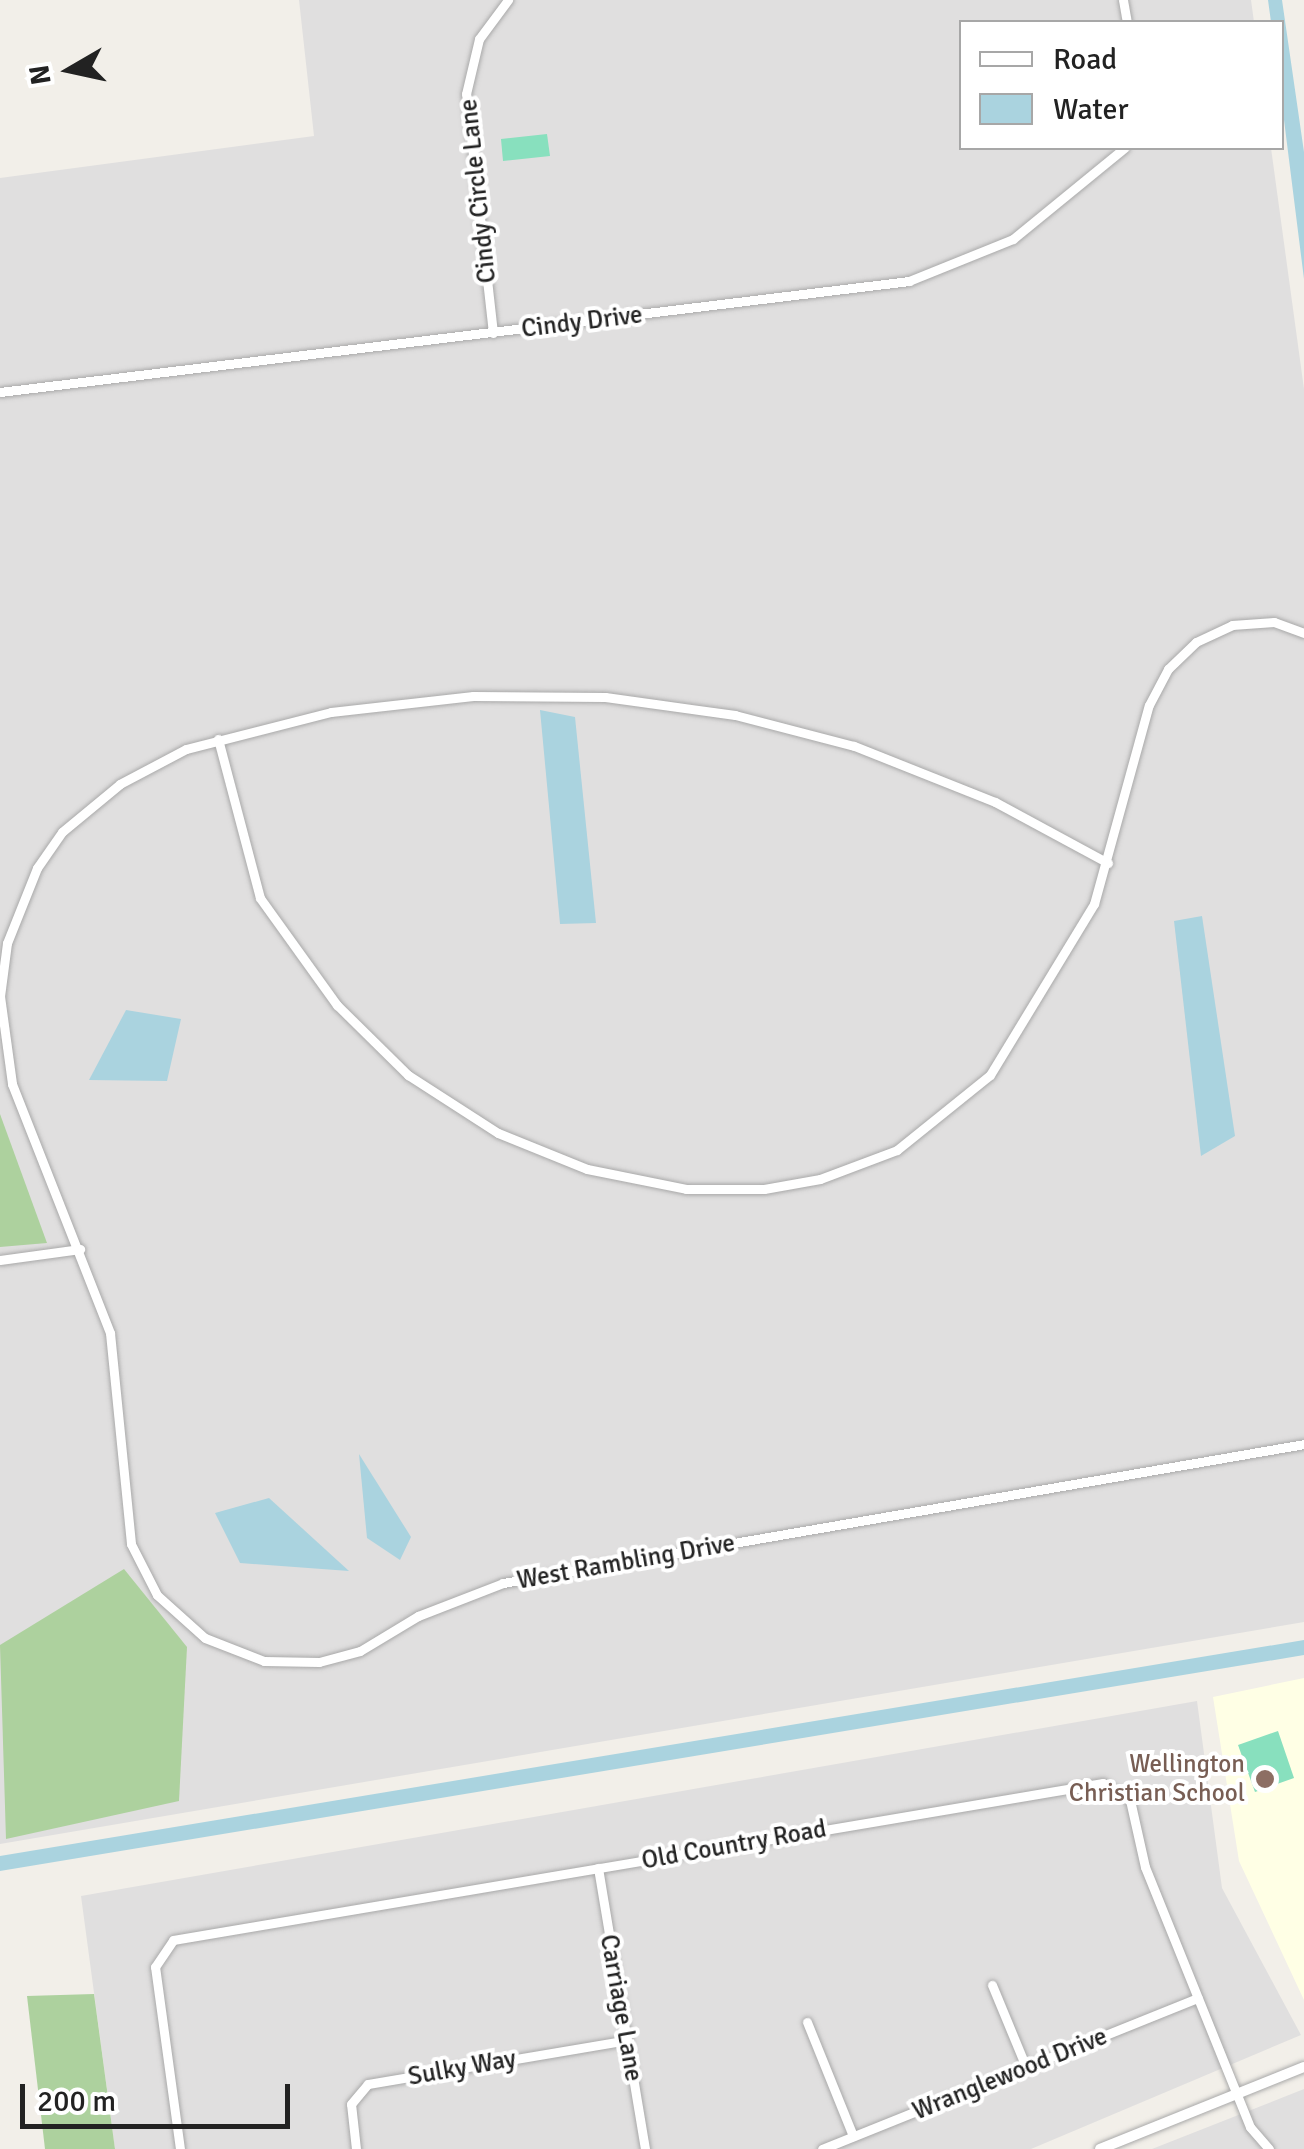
<!DOCTYPE html>
<html>
<head>
<meta charset="utf-8">
<style>
  body { margin:0 }
  #map { position:relative; width:1304px; height:2149px; overflow:hidden; background:#f2efe9; font-family:Signika,sans-serif }
  div>[style] { position:absolute }
  .residential>* { inset:0; background:#e0dfdf }
  .education>* { inset:0; background:#ffffe5 }
  .forest>* { inset:0; background:#add19e }
  .pitch>* { inset:0; background:#88e0be }
  .water>* { inset:0; background:#aad3df }
  .roads { filter:drop-shadow(0 0 2px #a9a9a9) drop-shadow(0 0 2px #a9a9a9) }
  .minor>* { height:9px; margin:-4.5px; padding:0 4.5px; transform-origin:4.5px; border-radius:4.5px; background:#fff }
  .tertiary>* { height:10px; margin:-5px; padding:0 5px; transform-origin:5px; border-radius:5px; background:#fff }
  .dots>* { width:28px; height:28px; translate:-50% -50%; box-sizing:border-box; border:5px solid #fff; border-radius:50% }
  span { translate:-50% -50%; white-space:nowrap; text-align:center; line-height:1.15; -webkit-text-stroke:8px #fff; paint-order:stroke }
  .street-label { font-size:25px; color:#222 }
  .education-label { font-size:25px; color:#785e54 }
  .right { translate:-100% -50%; text-align:right }
  .legend { position:absolute; left:959px; top:20px; width:325px; height:130px; box-sizing:border-box; background:#fff; border:2px solid #a7a7a7; margin:0; padding:12px 18px; list-style:none; font-size:30px; color:#222 }
  .legend li { display:flex; align-items:center; gap:20px; height:50px }
  .legend b { width:50px; border:2px solid #a7a7a7 }
  .north { position:absolute; left:20px; top:20px; width:100px; height:100px; -webkit-text-stroke:8px #fff; paint-order:stroke; rotate:261deg; font-size:28px; font-weight:700; line-height:40px; text-align:center; color:#222 }
  .north::after { content:''; display:block; margin:auto; width:35px; height:45px; background:#222; clip-path:polygon(50% 0,100% 100%,50% 72%,0 100%) }
  .scale { position:absolute; left:20px; top:2084px; width:270px; height:45px; box-sizing:border-box; border:5px solid #222; border-top:0; padding-left:12px; font-size:30px; line-height:35px; white-space:nowrap; color:#222; -webkit-text-stroke:8px #fff; paint-order:stroke }
</style>
</head>
<body>
<div id="map">
  <div class="residential">
    <div style="clip-path:polygon(299px 0,1251px 0,1254px 22px,962px 22px,962px 148px,1271px 148px,1304px 389px,1304px 1622px,0 1844px,0 178px,314px 136px)"></div>
    <div style="clip-path:polygon(1197px 1701px,1222px 1888px,1301px 2035px,1031px 2149px,115px 2149px,81px 1896px)"></div>
    <div style="clip-path:polygon(1304px 2089px,1304px 2149px,1152px 2149px)"></div>
  </div>
  <div class="education">
    <div style="clip-path:polygon(1304px 1678px,1304px 2000px,1239px 1861px,1213px 1697px)"></div>
  </div>
  <div class="forest">
    <div style="clip-path:polygon(0 1114px,47px 1243px,0 1247px)"></div>
    <div style="clip-path:polygon(124px 1569px,187px 1647px,179px 1801px,6px 1839px,0 1645px)"></div>
    <div style="clip-path:polygon(94px 1994px,115px 2149px,45px 2149px,27px 1996px)"></div>
  </div>
  <div class="pitch">
    <div style="clip-path:polygon(547px 134px,550px 156px,503px 161px,501px 139px)"></div>
    <div style="clip-path:polygon(1278px 1731px,1294px 1778px,1255px 1792px,1238px 1745px)"></div>
  </div>
  <div class="water">
    <div style="clip-path:polygon(1268px 0,1282px 0,1304px 152px,1304px 279px,1282px 104px,1282px 22px,1271px 22px)"></div>
    <div style="clip-path:polygon(540px 710px,575px 717px,596px 923px,560px 924px)"></div>
    <div style="clip-path:polygon(1202px 916px,1235px 1136px,1201px 1156px,1174px 921px)"></div>
    <div style="clip-path:polygon(126px 1010px,181px 1019px,167px 1081px,89px 1080px)"></div>
    <div style="clip-path:polygon(359px 1454px,411px 1537px,400px 1560px,367px 1538px)"></div>
    <div style="clip-path:polygon(269px 1498px,349px 1571px,240px 1563px,215px 1513px)"></div>
    <div style="clip-path:polygon(1304px 1640px,1304px 1655px,0 1871px,0 1856px)"></div>
  </div>
  <div class="roads">
    <div class="minor">
      <div style="left:1123px;top:0;width:22px;rotate:80deg"></div>
      <div style="left:493px;top:333px;width:241px;rotate:-96.4deg"></div>
      <div style="left:466px;top:94px;width:57px;rotate:-76.7deg"></div>
      <div style="left:479px;top:39px;width:49px;rotate:-53.4deg"></div>
      <div style="left:0;top:392px;width:916px;rotate:-6.96deg"></div>
      <div style="left:909px;top:281px;width:112px;rotate:-22deg"></div>
      <div style="left:1013px;top:239px;width:144px;rotate:-39.3deg"></div>
      <div style="left:218px;top:739px;width:164px;rotate:75.2deg"></div>
      <div style="left:260px;top:898px;width:132px;rotate:54.3deg"></div>
      <div style="left:337px;top:1005px;width:100px;rotate:44.6deg"></div>
      <div style="left:408px;top:1075px;width:107px;rotate:32.8deg"></div>
      <div style="left:498px;top:1133px;width:96px;rotate:22deg"></div>
      <div style="left:587px;top:1169px;width:101px;rotate:11.4deg"></div>
      <div style="left:686px;top:1189px;width:78px"></div>
      <div style="left:764px;top:1189px;width:57px;rotate:-10.1deg"></div>
      <div style="left:820px;top:1179px;width:82px;rotate:-20.6deg"></div>
      <div style="left:897px;top:1150px;width:119px;rotate:-38.9deg"></div>
      <div style="left:990px;top:1075px;width:200px;rotate:-58.7deg"></div>
      <div style="left:1094px;top:904px;width:206px;rotate:-74.6deg"></div>
      <div style="left:1149px;top:705px;width:41px;rotate:-62.2deg"></div>
      <div style="left:1168px;top:669px;width:39px;rotate:-44deg"></div>
      <div style="left:1196px;top:642px;width:40px;rotate:-25deg"></div>
      <div style="left:1232px;top:625px;width:42px;rotate:-4.1deg"></div>
      <div style="left:1274px;top:622px;width:32px;rotate:20deg"></div>
      <div style="left:1108px;top:863px;width:128px;rotate:-151.6deg"></div>
      <div style="left:995px;top:802px;width:152px;rotate:-158.3deg"></div>
      <div style="left:854px;top:746px;width:123px;rotate:-165.4deg"></div>
      <div style="left:735px;top:715px;width:131px;rotate:-172.1deg"></div>
      <div style="left:605px;top:697px;width:132px;rotate:-179.6deg"></div>
      <div style="left:473px;top:696px;width:143px;rotate:173.6deg"></div>
      <div style="left:331px;top:712px;width:150px;rotate:165.7deg"></div>
      <div style="left:186px;top:749px;width:75px;rotate:152.1deg"></div>
      <div style="left:120px;top:784px;width:75px;rotate:140.4deg"></div>
      <div style="left:62px;top:832px;width:44px;rotate:124.8deg"></div>
      <div style="left:37px;top:868px;width:81px;rotate:111.8deg"></div>
      <div style="left:7px;top:943px;width:53px;rotate:97.5deg"></div>
      <div style="left:0;top:996px;width:89px;rotate:82.2deg"></div>
      <div style="left:12px;top:1084px;width:268px;rotate:68.5deg"></div>
      <div style="left:110px;top:1333px;width:212px;rotate:84.3deg"></div>
      <div style="left:131px;top:1544px;width:57px;rotate:63deg"></div>
      <div style="left:157px;top:1595px;width:64px;rotate:41.9deg"></div>
      <div style="left:205px;top:1638px;width:63px;rotate:21.3deg"></div>
      <div style="left:264px;top:1661px;width:55px;rotate:1deg"></div>
      <div style="left:319px;top:1662px;width:42px;rotate:-15deg"></div>
      <div style="left:360px;top:1651px;width:68px;rotate:-31.1deg"></div>
      <div style="left:418px;top:1616px;width:91px;rotate:-21.2deg"></div>
      <div style="left:503px;top:1583px;width:813px;rotate:-9.84deg"></div>
      <div style="left:0;top:1260px;width:81px;rotate:-7.8deg"></div>
      <div style="left:598px;top:1868px;width:285px;rotate:80.5deg"></div>
      <div style="left:992px;top:1985px;width:89px;rotate:67.5deg"></div>
      <div style="left:807px;top:2022px;width:123px;rotate:68deg"></div>
      <div style="left:180px;top:2149px;width:184px;rotate:-97.8deg"></div>
      <div style="left:155px;top:1967px;width:32px;rotate:-56deg"></div>
      <div style="left:173px;top:1940px;width:943px;rotate:-9.58deg"></div>
      <div style="left:1103px;top:1783px;width:32px;rotate:32deg"></div>
      <div style="left:1130px;top:1800px;width:69px;rotate:77.4deg"></div>
      <div style="left:1145px;top:1867px;width:280px;rotate:68deg"></div>
      <div style="left:1250px;top:2127px;width:29px;rotate:49deg"></div>
      <div style="left:356px;top:2149px;width:45px;rotate:-96.3deg"></div>
      <div style="left:351px;top:2104px;width:26px;rotate:-50deg"></div>
      <div style="left:368px;top:2084px;width:263px;rotate:-9.6deg"></div>
      <div style="left:822px;top:2149px;width:405px;rotate:-21.9deg"></div>
    </div>
    <div class="tertiary">
      <div style="left:1100px;top:2149px;width:220px;rotate:-21.9deg"></div>
    </div>
  </div>
  <div class="dots">
    <div style="left:1265px;top:1779px;background:#8d6e63"></div>
  </div>
  <div class="street-label">
    <span style="left:478px;top:191px;rotate:-96deg">Cindy Circle Lane</span>
    <span style="left:582px;top:322px;rotate:-7deg">Cindy Drive</span>
    <span style="left:626px;top:1562px;rotate:-10deg">West Rambling Drive</span>
    <span style="left:734px;top:1845px;rotate:-10deg">Old Country Road</span>
    <span style="left:621px;top:2008px;rotate:80deg">Carriage Lane</span>
    <span style="left:462px;top:2068px;rotate:-10deg">Sulky Way</span>
    <span style="left:1010px;top:2074px;rotate:-22deg">Wranglewood Drive</span>
  </div>
  <div class="education-label">
    <span class="right" style="left:1245px;top:1779px">Wellington<br>Christian School</span>
  </div>
  <ul class="legend">
  <li><b style="height:12px;background:#fff"></b>Road</li>
  <li><b style="height:28px;background:#aad3df"></b>Water</li>
  </ul>
  <div class="north">N</div>
  <div class="scale">200 m</div>
</div>
</body>
</html>
